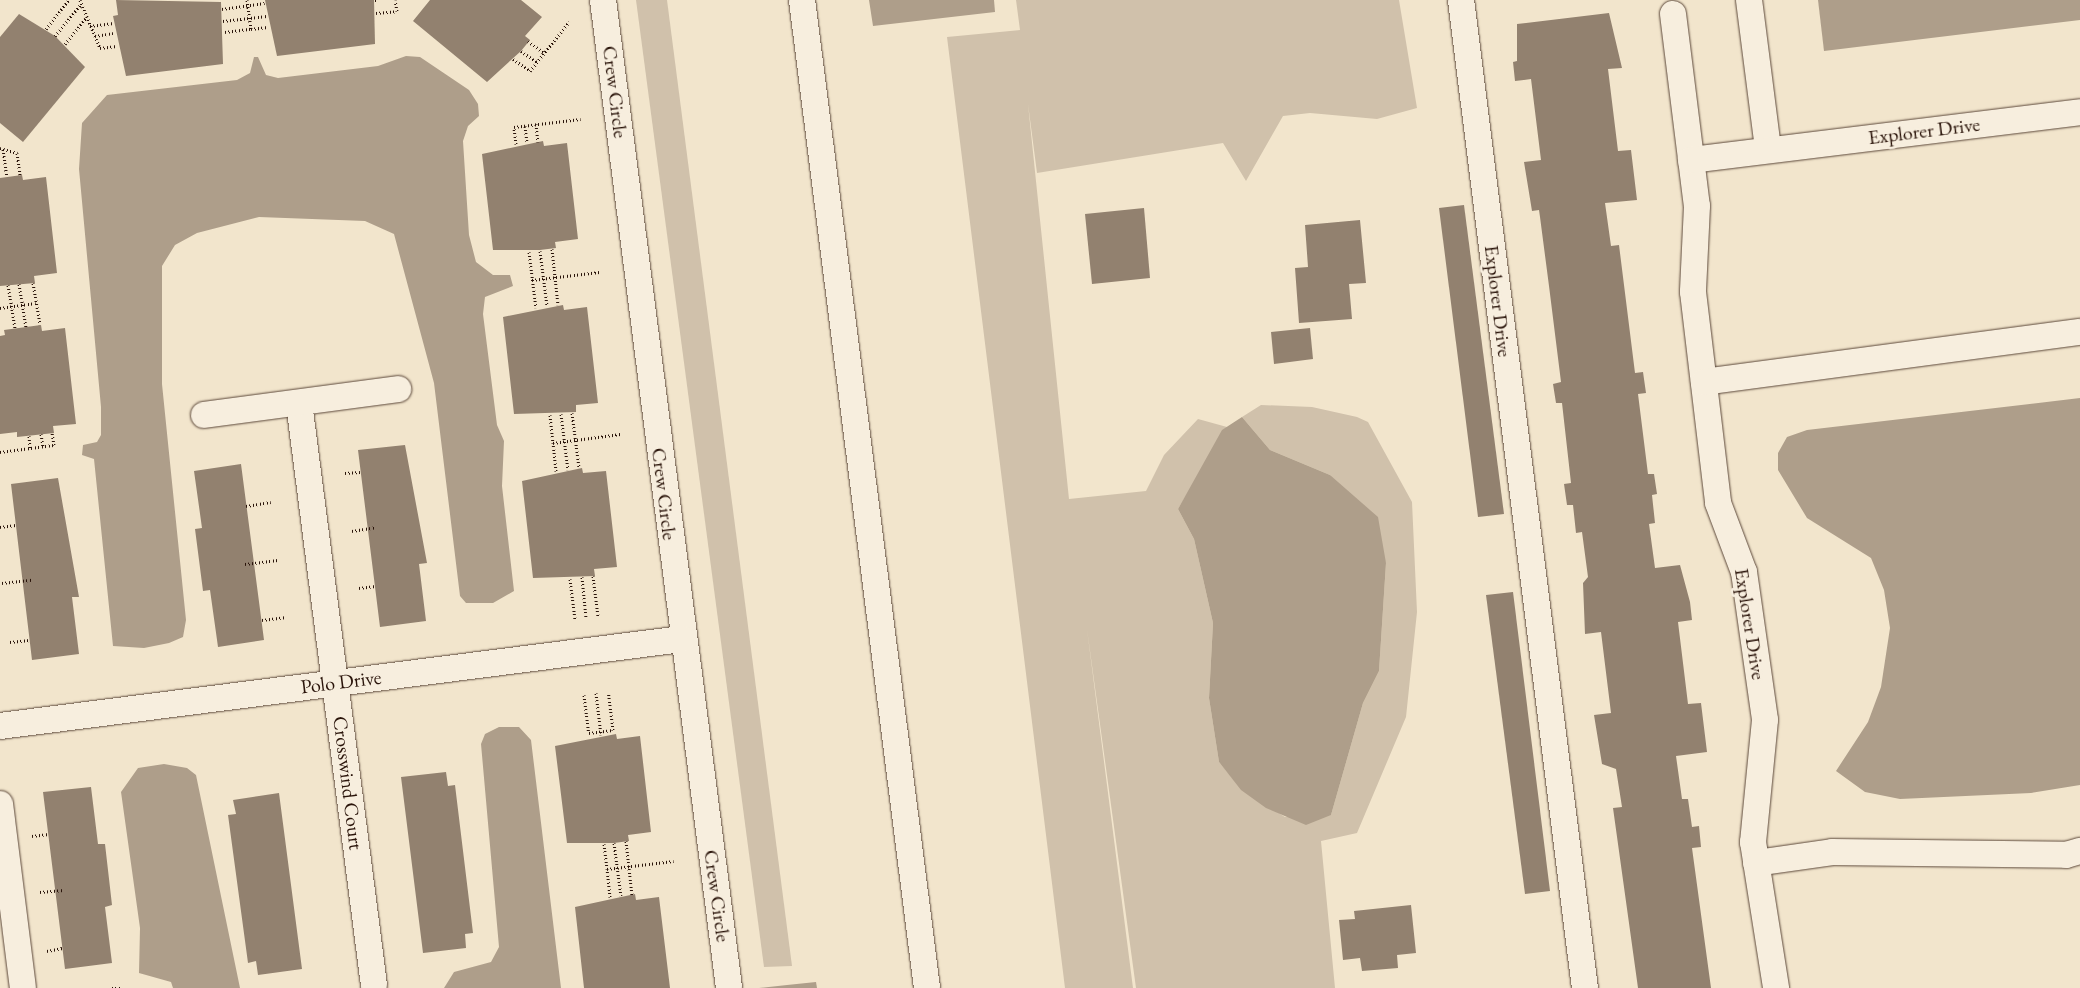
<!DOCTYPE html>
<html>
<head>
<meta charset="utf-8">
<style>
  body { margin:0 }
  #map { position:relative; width:2080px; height:988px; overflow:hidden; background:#f2e5cc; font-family:"EB Garamond",serif }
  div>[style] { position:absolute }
  .green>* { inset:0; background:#d0c1ab }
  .water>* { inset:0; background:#ae9e8a }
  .building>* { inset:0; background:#92816f }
  .path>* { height:3px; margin-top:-1.5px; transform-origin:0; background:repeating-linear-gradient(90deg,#2a140a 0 1px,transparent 0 3.5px) }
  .roads { filter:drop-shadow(0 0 1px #5c483a) drop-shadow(0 0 1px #5c483a) }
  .minor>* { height:26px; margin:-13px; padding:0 13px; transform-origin:13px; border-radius:13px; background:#f7eede }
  span { translate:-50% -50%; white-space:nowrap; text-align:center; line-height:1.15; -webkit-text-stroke:5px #f7eede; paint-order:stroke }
  .street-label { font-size:20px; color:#2a140a }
</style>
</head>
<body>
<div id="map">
  <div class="green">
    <div style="clip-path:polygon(636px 0,667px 0,792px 966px,764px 967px)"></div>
    <div style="clip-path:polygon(1016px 0,1399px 0,1417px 108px,1377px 119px,1310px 113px,1283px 116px,1246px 181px,1223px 143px,1037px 173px,1028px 104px,1069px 499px,1146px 491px,1164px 455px,1198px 419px,1227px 427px,1178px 509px,1194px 539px,1213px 623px,1209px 698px,1219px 762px,1242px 790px,1285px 817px,1331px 815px,1363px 703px,1379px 671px,1386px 563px,1330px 475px,1270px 450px,1242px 417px,1261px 405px,1312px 407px,1357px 417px,1368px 422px,1412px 502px,1417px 612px,1406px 717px,1357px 833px,1321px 841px,1335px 988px,1136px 988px,1087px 629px,1133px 988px,1065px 988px,947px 37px,1020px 30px)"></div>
  </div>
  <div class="water">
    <div style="clip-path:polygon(869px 0,994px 0,995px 12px,873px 26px)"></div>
    <div style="clip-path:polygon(1818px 0,2080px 0,2080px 20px,1824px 51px)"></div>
    <div style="clip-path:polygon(406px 56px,420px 57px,469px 90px,478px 104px,479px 116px,468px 126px,463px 141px,469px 235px,476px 262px,493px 275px,510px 275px,513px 286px,485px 297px,483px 314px,497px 425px,504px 441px,502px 486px,514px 591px,493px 603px,466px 603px,460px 596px,434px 383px,394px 234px,365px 221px,259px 217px,197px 233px,175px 245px,162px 266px,162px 384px,186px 620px,183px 637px,169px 643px,144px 648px,113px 646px,94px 459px,82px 455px,83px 445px,97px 442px,101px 435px,101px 407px,79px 169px,82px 123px,107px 95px,237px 80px,250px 73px,254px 57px,258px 57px,266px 75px,278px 78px,378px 66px)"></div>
    <div style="clip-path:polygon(2080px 398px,2080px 785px,2031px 793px,1900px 799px,1865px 792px,1836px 771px,1868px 722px,1881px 687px,1890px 628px,1884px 590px,1871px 558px,1807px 518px,1778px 470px,1778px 453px,1787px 437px,1807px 430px)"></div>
    <div style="clip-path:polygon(1242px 417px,1270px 450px,1330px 475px,1378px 517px,1386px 563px,1379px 671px,1363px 703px,1331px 815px,1306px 825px,1266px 808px,1241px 790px,1219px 762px,1209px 698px,1213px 623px,1194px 539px,1178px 509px,1222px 430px)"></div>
    <div style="clip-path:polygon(499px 727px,519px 727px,531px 740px,561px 988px,444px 988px,454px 972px,491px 962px,499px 947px,481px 744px,485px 734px)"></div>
    <div style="clip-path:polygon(164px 764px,187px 768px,196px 775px,240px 988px,173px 988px,171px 982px,139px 973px,140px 928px,121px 792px,138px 768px)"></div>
    <div style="clip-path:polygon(816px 982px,817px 988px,759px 988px,787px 985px)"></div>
  </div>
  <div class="building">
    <div style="clip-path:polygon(116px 0,221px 2px,223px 64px,126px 76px,113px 16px,118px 15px)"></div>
    <div style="clip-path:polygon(265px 0,374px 0,375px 44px,277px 56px)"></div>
    <div style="clip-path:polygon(430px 0,521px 0,542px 17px,525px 36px,530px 40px,521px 51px,487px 82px,413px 21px)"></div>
    <div style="clip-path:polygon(1609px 13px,1622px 68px,1608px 69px,1618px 151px,1631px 150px,1637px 200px,1605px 203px,1611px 246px,1619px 245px,1635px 373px,1643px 372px,1646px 393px,1638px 394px,1648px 474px,1654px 474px,1657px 494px,1652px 495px,1655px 523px,1649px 524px,1655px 568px,1680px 565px,1690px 602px,1692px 620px,1678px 622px,1688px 704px,1701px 703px,1707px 752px,1676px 756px,1682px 799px,1688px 799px,1692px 827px,1699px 826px,1701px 847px,1692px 848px,1711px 988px,1638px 988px,1613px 808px,1622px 807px,1616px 769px,1602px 764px,1594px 715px,1611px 713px,1601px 632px,1585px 634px,1583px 583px,1588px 577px,1582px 532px,1576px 533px,1573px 505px,1567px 505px,1564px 484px,1571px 483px,1562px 403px,1556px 403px,1553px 384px,1561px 382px,1549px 286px,1540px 217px,1539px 210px,1532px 211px,1524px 162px,1541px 160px,1531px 79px,1515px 81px,1513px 62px,1517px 61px,1517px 24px)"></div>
    <div style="clip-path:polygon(19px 14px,55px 36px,85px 67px,23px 142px,0 123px,0 37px)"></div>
    <div style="clip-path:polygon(543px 141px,544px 146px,567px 143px,578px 239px,555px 242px,556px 248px,540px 250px,493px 250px,482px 154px)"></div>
    <div style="clip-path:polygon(22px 175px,23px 180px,46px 177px,57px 273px,34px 276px,35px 283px,0 286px,0 178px)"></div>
    <div style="clip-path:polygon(1464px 205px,1504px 514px,1478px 517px,1439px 208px)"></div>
    <div style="clip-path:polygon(1144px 208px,1150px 278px,1092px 284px,1085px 214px)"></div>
    <div style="clip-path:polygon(1360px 220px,1366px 283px,1349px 284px,1352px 319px,1299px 323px,1295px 268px,1308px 267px,1305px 225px)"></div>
    <div style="clip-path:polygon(563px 305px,564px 310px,587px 307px,598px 403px,576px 405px,576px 412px,514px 414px,503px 317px)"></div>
    <div style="clip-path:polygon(41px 325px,42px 331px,65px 328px,76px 424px,53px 426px,54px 433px,17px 437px,17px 432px,0 434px,0 336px,5px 335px,4px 330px)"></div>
    <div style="clip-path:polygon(1310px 328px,1313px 359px,1274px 364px,1271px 332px)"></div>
    <div style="clip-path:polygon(405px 445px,427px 563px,419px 564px,426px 621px,380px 627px,358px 450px)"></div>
    <div style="clip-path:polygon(241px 464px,264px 640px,218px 647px,210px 590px,203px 591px,195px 529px,202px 528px,194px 471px)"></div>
    <div style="clip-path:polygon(582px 468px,583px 473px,606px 471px,617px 567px,594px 569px,595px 576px,533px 578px,522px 481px)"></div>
    <div style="clip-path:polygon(58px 478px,79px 597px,72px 597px,79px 654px,32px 660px,11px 484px)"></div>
    <div style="clip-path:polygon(1513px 592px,1550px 891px,1525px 894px,1486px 595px)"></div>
    <div style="clip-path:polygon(616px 734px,617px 739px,640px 736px,651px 832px,628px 835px,629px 841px,614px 843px,567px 843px,555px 746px)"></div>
    <div style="clip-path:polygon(446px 772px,448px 786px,455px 785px,473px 933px,465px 934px,466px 948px,423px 953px,401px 777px)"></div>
    <div style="clip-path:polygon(91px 787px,98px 844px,105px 844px,112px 905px,105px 907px,112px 963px,65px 969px,43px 792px)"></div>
    <div style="clip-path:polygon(279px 793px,302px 969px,258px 975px,256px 961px,248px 963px,228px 815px,236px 814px,233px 800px)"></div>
    <div style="clip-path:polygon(635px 894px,636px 900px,659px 897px,670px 988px,584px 988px,575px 907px)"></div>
    <div style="clip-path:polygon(1411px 905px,1416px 953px,1397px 955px,1398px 968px,1362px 971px,1360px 958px,1343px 960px,1339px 920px,1355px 919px,1354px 911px)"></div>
  </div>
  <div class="path">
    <div style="left:80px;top:0;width:52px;rotate:67.4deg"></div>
    <div style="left:100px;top:48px;width:17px;rotate:-7deg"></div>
    <div style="left:247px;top:0;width:29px;rotate:82deg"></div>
    <div style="left:251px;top:29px;width:17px;rotate:-7deg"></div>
    <div style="left:375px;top:0;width:3px"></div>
    <div style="left:222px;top:9px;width:43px;rotate:-7.9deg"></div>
    <div style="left:376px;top:13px;width:21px;rotate:-5deg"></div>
    <div style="left:397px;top:11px;width:11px;rotate:-100deg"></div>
    <div style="left:223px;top:21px;width:44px;rotate:-6.5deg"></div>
    <div style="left:90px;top:26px;width:24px;rotate:-7deg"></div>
    <div style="left:46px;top:29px;width:37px;rotate:-52deg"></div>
    <div style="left:225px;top:32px;width:26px;rotate:-7deg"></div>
    <div style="left:55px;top:36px;width:41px;rotate:-50.9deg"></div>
    <div style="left:95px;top:36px;width:20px;rotate:-9deg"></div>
    <div style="left:528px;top:41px;width:20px;rotate:37deg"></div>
    <div style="left:65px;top:44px;width:35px;rotate:-51deg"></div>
    <div style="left:521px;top:51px;width:19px;rotate:35deg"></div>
    <div style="left:513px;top:59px;width:21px;rotate:35deg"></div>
    <div style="left:530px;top:71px;width:63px;rotate:-51.5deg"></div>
    <div style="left:536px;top:124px;width:18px;rotate:84deg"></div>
    <div style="left:525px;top:126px;width:17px;rotate:83deg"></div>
    <div style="left:516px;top:144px;width:17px;rotate:-97deg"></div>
    <div style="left:514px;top:127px;width:67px;rotate:-6.8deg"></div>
    <div style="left:0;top:148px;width:18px;rotate:16deg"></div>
    <div style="left:17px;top:153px;width:22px;rotate:82deg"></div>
    <div style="left:3px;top:149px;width:27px;rotate:82deg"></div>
    <div style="left:552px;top:249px;width:56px;rotate:83.9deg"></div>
    <div style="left:540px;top:251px;width:55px;rotate:82.7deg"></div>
    <div style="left:529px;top:252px;width:56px;rotate:82.9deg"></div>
    <div style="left:532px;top:280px;width:68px;rotate:-6.7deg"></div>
    <div style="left:33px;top:283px;width:42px;rotate:80.3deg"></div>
    <div style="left:19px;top:284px;width:44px;rotate:80.8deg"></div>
    <div style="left:8px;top:285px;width:44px;rotate:80.8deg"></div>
    <div style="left:0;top:308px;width:36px;rotate:-8deg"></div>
    <div style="left:572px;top:413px;width:55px;rotate:82.7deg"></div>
    <div style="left:561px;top:414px;width:56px;rotate:82.9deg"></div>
    <div style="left:550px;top:415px;width:28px;rotate:84deg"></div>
    <div style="left:41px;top:434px;width:13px;rotate:81deg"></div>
    <div style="left:29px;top:436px;width:12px;rotate:85deg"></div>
    <div style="left:0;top:452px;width:54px;rotate:-7.4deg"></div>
    <div style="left:54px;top:445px;width:12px;rotate:-99deg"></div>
    <div style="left:556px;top:471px;width:28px;rotate:-96deg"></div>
    <div style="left:553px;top:443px;width:68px;rotate:-7.7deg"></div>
    <div style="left:345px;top:473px;width:15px;rotate:-4deg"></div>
    <div style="left:246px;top:506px;width:25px;rotate:-9deg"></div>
    <div style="left:0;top:527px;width:16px;rotate:-7deg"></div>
    <div style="left:352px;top:531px;width:24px;rotate:-9deg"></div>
    <div style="left:245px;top:564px;width:33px;rotate:-7deg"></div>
    <div style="left:593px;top:576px;width:40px;rotate:82.9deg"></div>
    <div style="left:582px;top:577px;width:41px;rotate:84.4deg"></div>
    <div style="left:570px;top:579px;width:40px;rotate:82.9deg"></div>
    <div style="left:2px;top:583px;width:30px;rotate:-6deg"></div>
    <div style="left:359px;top:588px;width:17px;rotate:-7deg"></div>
    <div style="left:262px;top:620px;width:23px;rotate:-7deg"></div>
    <div style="left:10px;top:642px;width:20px;rotate:-6deg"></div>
    <div style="left:596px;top:693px;width:42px;rotate:83.2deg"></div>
    <div style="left:584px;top:695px;width:38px;rotate:83deg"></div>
    <div style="left:589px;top:733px;width:24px;rotate:-7deg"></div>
    <div style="left:613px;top:730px;width:38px;rotate:-97deg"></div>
    <div style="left:32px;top:836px;width:17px;rotate:-7deg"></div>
    <div style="left:626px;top:841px;width:54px;rotate:83.7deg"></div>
    <div style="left:614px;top:843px;width:53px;rotate:82.5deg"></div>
    <div style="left:604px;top:844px;width:25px;rotate:83deg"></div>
    <div style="left:40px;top:892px;width:24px;rotate:-5deg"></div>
    <div style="left:610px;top:897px;width:28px;rotate:-96deg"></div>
    <div style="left:607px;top:869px;width:67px;rotate:-6.8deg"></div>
    <div style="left:47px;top:951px;width:16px;rotate:-11deg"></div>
    <div style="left:112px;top:988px;width:8px"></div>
  </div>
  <div class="roads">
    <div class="minor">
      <div style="left:603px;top:0;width:996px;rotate:82.73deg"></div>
      <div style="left:802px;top:0;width:996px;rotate:82.79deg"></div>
      <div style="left:1461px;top:0;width:996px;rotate:82.85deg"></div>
      <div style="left:1749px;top:0;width:150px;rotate:82.7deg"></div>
      <div style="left:1673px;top:14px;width:193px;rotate:82.9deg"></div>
      <div style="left:1697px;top:206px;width:86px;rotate:92.7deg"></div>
      <div style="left:1693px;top:292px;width:212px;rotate:83.2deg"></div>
      <div style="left:1718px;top:503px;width:74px;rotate:69.4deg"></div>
      <div style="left:1744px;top:572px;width:149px;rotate:81.9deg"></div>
      <div style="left:1765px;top:720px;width:123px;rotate:95.6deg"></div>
      <div style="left:1753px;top:842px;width:148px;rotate:81deg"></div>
      <div style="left:1691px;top:160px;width:392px;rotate:-7deg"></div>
      <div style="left:1704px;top:382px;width:379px;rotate:-7.6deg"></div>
      <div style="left:299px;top:403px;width:587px;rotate:82.66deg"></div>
      <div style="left:204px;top:415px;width:196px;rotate:-7.6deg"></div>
      <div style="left:0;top:726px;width:688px;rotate:-7.27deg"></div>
      <div style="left:0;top:804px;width:185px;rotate:82.9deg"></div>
      <div style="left:1756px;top:863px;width:77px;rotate:-8.2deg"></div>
      <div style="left:1832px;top:852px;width:234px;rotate:0.7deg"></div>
      <div style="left:2066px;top:855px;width:15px;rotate:-16deg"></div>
    </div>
  </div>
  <div class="street-label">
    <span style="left:615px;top:92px;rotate:83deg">Crew Circle</span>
    <span style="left:1924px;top:131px;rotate:-7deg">Explorer Drive</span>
    <span style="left:1498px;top:301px;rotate:83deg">Explorer Drive</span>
    <span style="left:664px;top:494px;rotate:83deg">Crew Circle</span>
    <span style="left:1750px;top:624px;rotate:81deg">Explorer Drive</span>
    <span style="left:341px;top:682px;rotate:-7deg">Polo Drive</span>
    <span style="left:348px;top:783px;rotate:83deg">Crosswind Court</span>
    <span style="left:717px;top:896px;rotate:82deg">Crew Circle</span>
  </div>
</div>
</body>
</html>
